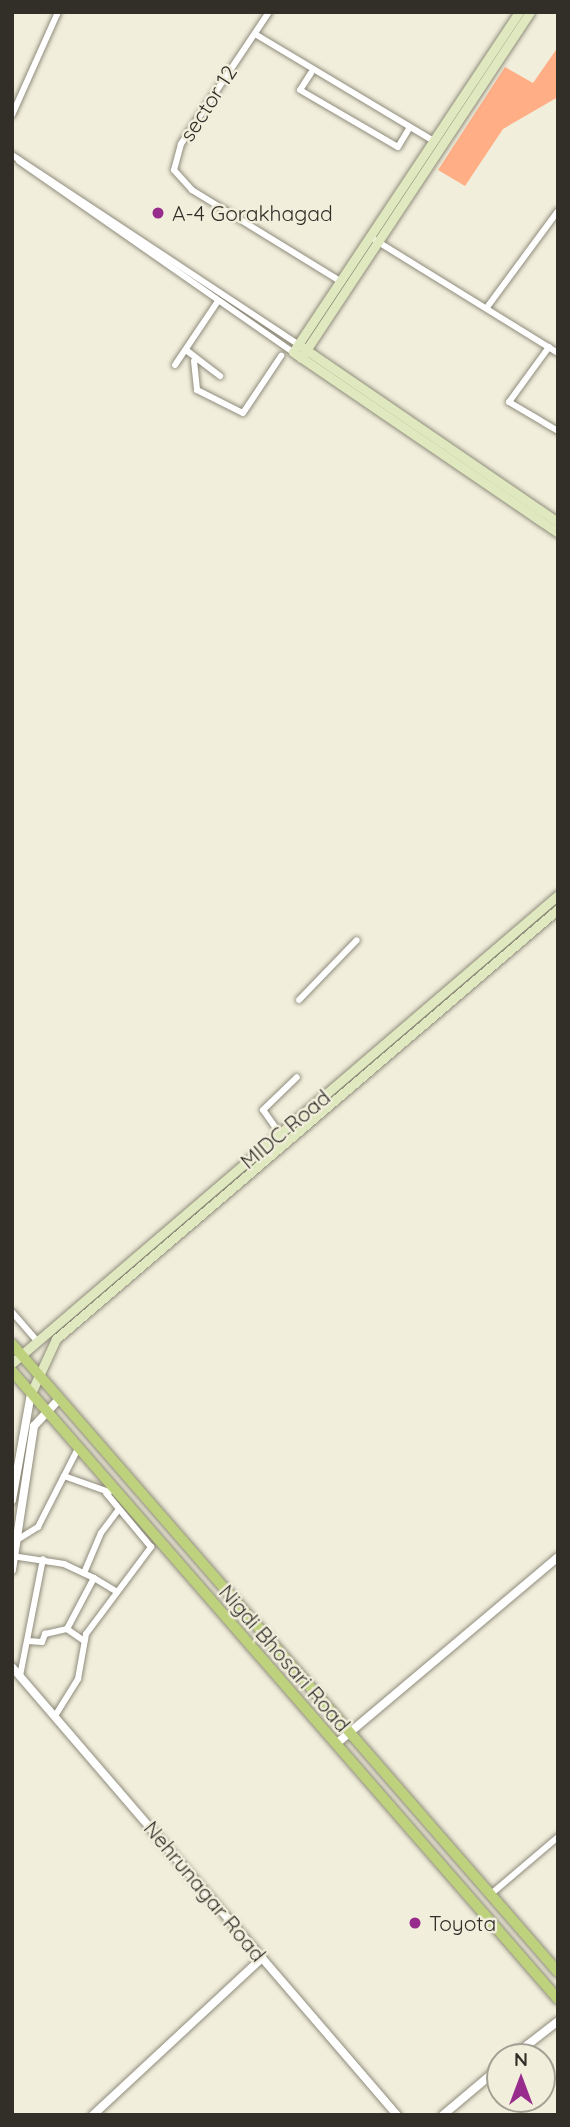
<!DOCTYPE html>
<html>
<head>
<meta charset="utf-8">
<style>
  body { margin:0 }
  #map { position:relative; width:570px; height:2127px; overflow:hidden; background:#f1eedc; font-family:Quicksand,sans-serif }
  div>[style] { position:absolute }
  .green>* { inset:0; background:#ffae86 }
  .roads { filter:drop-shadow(0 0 2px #908c7c) drop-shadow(0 0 2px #908c7c) }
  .minor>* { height:6px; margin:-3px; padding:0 3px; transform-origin:3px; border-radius:3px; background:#fff }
  .tertiary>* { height:8px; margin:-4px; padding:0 4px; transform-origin:4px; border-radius:4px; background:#fff }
  .secondary>* { height:9px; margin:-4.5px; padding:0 4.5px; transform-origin:4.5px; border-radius:4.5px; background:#dfe8be }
  .primary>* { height:10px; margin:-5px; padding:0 5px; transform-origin:5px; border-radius:5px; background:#bed27d }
  .dots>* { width:19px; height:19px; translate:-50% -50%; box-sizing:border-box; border:4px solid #f1eedc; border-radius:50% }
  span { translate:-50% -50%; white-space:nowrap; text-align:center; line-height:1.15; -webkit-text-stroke:5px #f1eedc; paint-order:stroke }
  .street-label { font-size:21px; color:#312f28 }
  .poi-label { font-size:21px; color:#312f28 }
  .left { translate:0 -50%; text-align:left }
  .frame { position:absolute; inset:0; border:14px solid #312f28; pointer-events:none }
  .north { position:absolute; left:486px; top:2043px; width:70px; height:70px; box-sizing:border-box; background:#f1eedc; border:2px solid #a4a294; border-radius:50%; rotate:0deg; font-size:19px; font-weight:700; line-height:28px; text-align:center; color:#312f28 }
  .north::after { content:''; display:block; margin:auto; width:24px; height:32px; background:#982c8d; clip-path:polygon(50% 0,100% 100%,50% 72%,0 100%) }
</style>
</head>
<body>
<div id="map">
  <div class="green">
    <div style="clip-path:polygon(558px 47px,558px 97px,503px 129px,465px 186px,438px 170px,505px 67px,533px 83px)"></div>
  </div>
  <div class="roads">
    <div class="minor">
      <div style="left:269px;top:12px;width:159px;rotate:123.7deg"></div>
      <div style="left:181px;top:144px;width:27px;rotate:105deg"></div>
      <div style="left:174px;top:170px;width:27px;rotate:48deg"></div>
      <div style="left:192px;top:190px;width:174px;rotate:31.6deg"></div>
      <div style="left:255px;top:34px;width:209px;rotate:30.9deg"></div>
      <div style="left:311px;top:73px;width:20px;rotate:123deg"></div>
      <div style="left:300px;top:90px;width:113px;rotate:30.2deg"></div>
      <div style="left:398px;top:147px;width:23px;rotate:-59deg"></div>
      <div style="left:12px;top:115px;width:113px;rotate:-65.9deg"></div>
      <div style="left:12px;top:155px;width:343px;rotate:33.5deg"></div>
      <div style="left:19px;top:161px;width:334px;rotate:34.9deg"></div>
      <div style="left:375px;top:240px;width:215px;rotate:31.7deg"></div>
      <div style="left:488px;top:306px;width:118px;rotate:-53.6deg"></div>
      <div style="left:549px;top:347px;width:68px;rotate:126deg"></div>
      <div style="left:509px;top:402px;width:57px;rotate:30.6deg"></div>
      <div style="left:186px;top:350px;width:43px;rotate:37.4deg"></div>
      <div style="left:194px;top:361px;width:29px;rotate:84deg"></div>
      <div style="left:197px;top:390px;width:51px;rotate:26.6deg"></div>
      <div style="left:243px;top:413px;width:69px;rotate:-56.3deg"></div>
      <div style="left:175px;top:365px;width:77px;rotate:-56.1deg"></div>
      <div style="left:299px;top:1000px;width:83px;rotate:-46deg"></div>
      <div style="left:280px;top:1134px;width:29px;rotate:-125deg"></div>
      <div style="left:263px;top:1110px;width:47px;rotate:-44.1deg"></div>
      <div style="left:12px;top:1312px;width:38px;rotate:49deg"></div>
      <div style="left:64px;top:1476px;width:33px;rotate:-63deg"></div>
      <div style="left:17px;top:1540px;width:25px;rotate:-32deg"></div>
      <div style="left:38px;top:1527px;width:57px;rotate:-63deg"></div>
      <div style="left:64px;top:1476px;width:48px;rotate:19.6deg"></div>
      <div style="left:12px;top:1556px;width:53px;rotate:8.7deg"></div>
      <div style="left:64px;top:1564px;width:33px;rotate:25deg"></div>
      <div style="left:94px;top:1578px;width:58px;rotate:117.9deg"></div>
      <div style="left:67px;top:1629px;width:21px;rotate:35deg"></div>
      <div style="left:84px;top:1573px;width:43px;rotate:-67deg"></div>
      <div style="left:101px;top:1533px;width:30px;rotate:-53deg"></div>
      <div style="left:94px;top:1578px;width:23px;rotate:31deg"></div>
      <div style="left:28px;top:1641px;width:14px;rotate:4deg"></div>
      <div style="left:42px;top:1642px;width:9px;rotate:-69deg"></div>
      <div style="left:45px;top:1634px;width:23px;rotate:-13deg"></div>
      <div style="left:20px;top:1676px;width:119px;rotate:-78.9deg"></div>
      <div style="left:55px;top:1716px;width:44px;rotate:-58.1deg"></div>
      <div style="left:78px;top:1679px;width:46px;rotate:-79.9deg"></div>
      <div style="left:86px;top:1634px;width:109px;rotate:-53.2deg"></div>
      <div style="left:151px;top:1547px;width:70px;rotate:-129.8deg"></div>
      <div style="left:491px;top:1894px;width:88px;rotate:-40.4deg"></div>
    </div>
    <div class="tertiary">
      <div style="left:12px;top:1500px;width:109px;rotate:-79.9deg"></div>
      <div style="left:12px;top:1570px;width:146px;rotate:-81.3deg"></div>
      <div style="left:34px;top:1426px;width:38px;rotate:-47deg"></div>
      <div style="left:12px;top:1667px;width:591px;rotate:49.33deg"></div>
      <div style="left:336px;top:1744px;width:290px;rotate:-40.1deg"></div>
      <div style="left:512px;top:2057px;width:58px;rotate:-38deg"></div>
      <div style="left:93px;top:2115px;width:231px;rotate:-42.9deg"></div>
      <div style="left:443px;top:2115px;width:75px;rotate:-40.1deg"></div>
    </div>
    <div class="secondary">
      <div style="left:519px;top:12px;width:408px;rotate:123.6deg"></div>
      <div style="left:293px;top:352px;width:321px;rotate:34.3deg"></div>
      <div style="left:302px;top:347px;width:310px;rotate:34.4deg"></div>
      <div style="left:301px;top:358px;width:415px;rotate:-56.5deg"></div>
      <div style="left:12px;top:1363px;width:719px;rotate:-40.6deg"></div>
      <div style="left:31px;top:1393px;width:60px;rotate:-65.2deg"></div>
      <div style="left:56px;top:1339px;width:661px;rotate:-40.58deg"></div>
    </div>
    <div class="primary">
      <div style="left:12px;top:1344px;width:832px;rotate:49deg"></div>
      <div style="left:12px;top:1371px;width:832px;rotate:49deg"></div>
    </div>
  </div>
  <div class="dots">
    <div style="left:158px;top:213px;background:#982c8d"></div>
    <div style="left:415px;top:1923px;background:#982c8d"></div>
  </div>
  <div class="street-label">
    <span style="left:208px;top:103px;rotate:-57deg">sector 12</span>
    <span style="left:285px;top:1129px;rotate:-40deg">MIDC Road</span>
    <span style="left:285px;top:1658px;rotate:49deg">Nigdi Bhosari Road</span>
    <span style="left:205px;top:1891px;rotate:50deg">Nehrunagar Road</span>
  </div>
  <div class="poi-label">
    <span class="left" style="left:172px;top:213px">A-4 Gorakhagad</span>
    <span class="left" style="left:429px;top:1923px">Toyota</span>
  </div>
  <div class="frame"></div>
  <div class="north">N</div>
</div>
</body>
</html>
